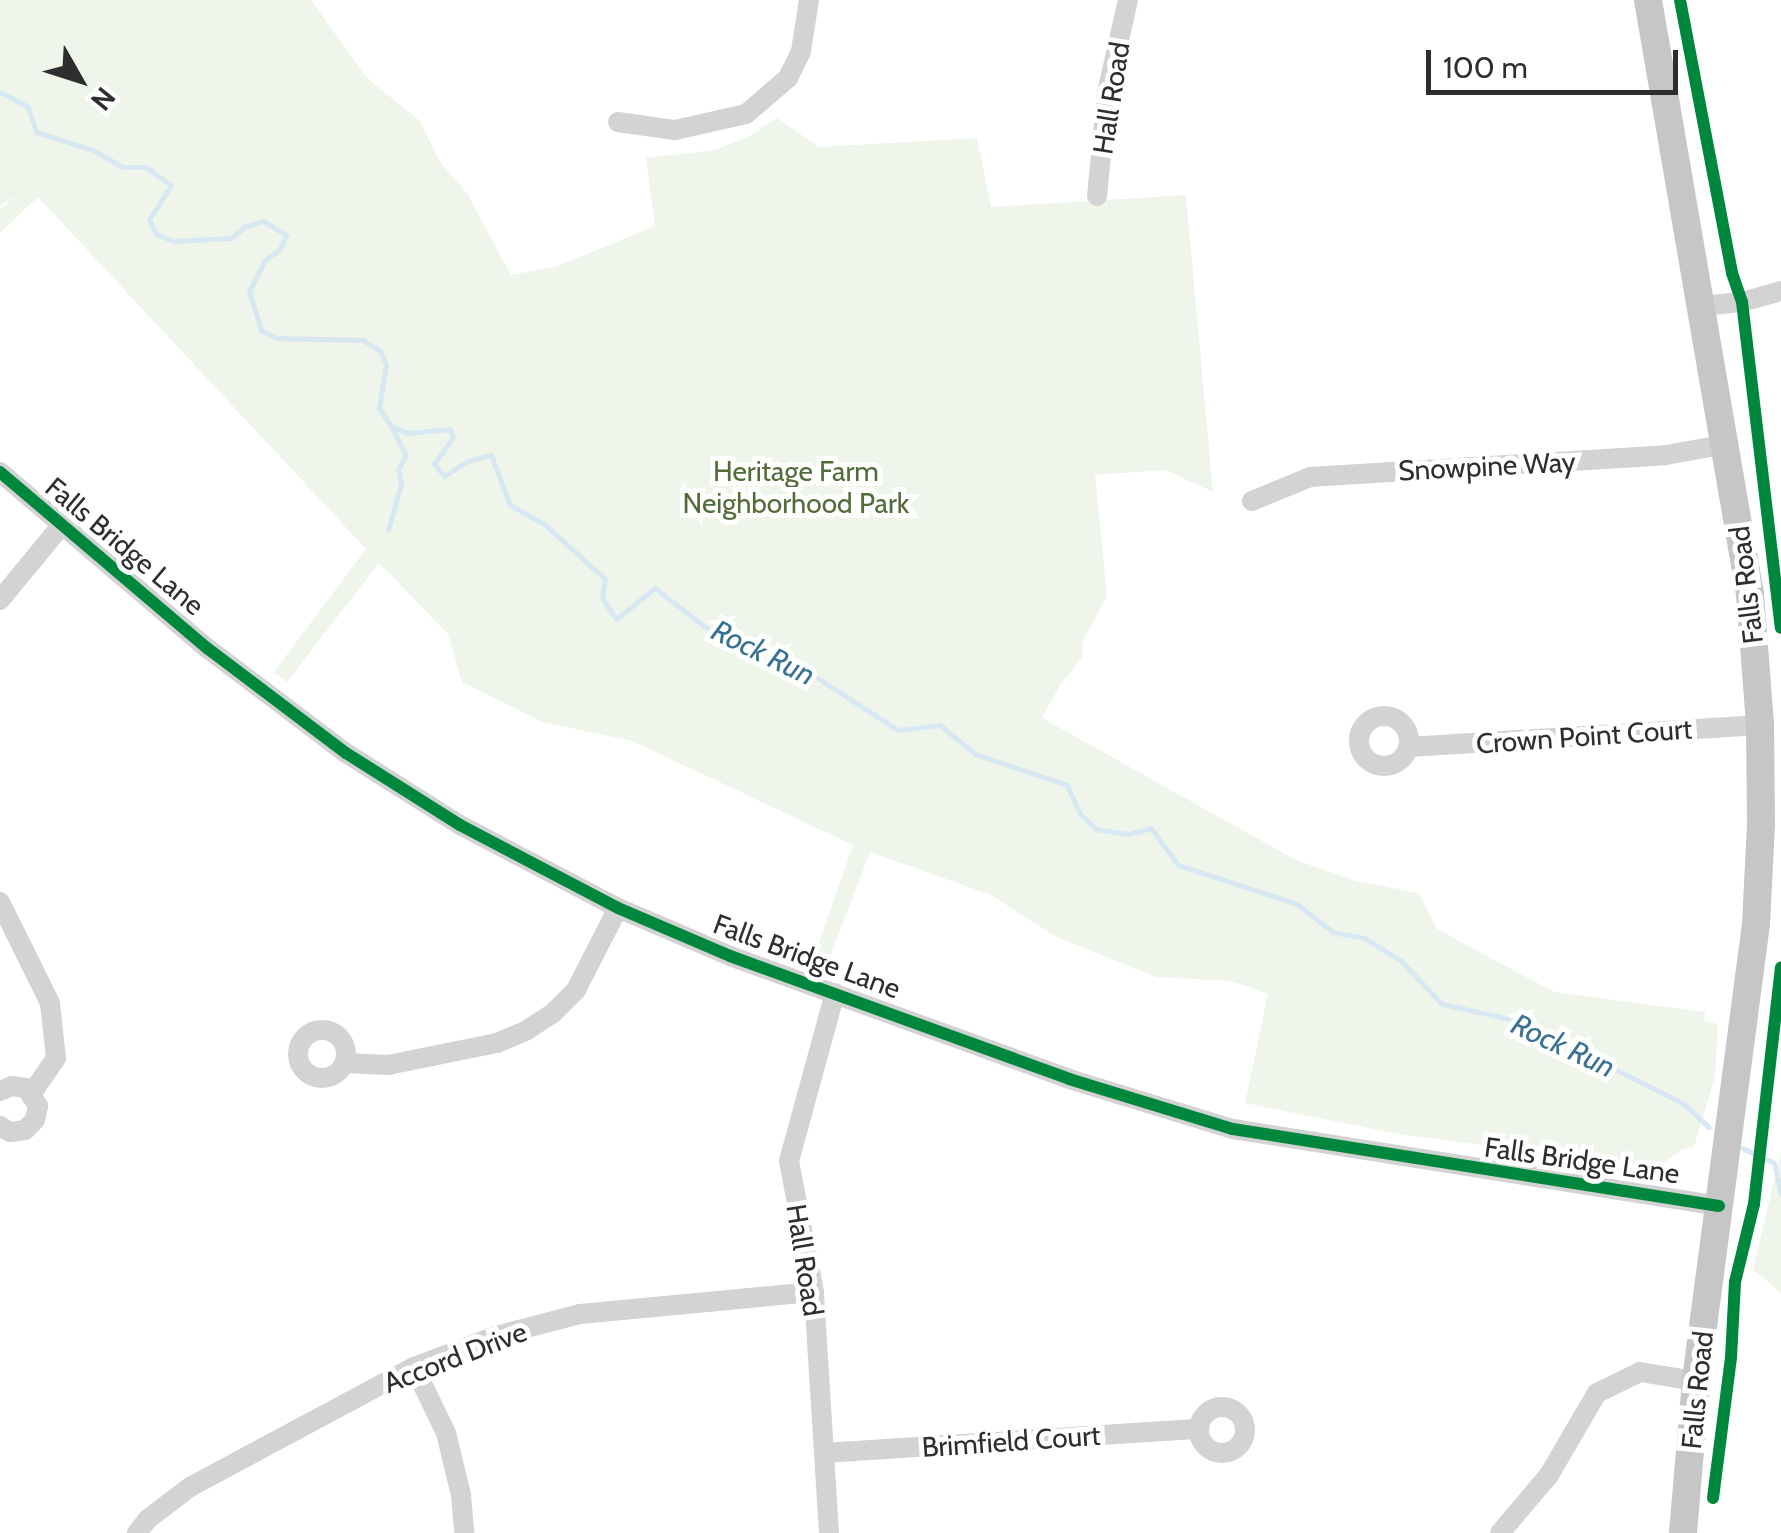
<!DOCTYPE html>
<html>
<head>
<meta charset="utf-8">
<style>
  body { margin:0 }
  #map { position:relative; width:1781px; height:1533px; overflow:hidden; background:#fff; font-family:Cabin,sans-serif }
  div>[style] { position:absolute }
  .green>* { inset:0; background:#f0f5eb }
  .stream>* { height:5px; margin:-2.5px; padding:0 2.5px; transform-origin:2.5px; border-radius:2.5px; background:#d7e8f2 }
  .minor>* { height:20px; margin:-10px; padding:0 10px; transform-origin:10px; border-radius:10px; background:#d3d3d3 }
  .minor>.ring { margin:-10px; padding:0; box-sizing:content-box; background:none; border:20px solid #d3d3d3; border-radius:50% }
  .major>* { height:28px; margin:-14px; padding:0 14px; transform-origin:14px; border-radius:14px; background:#c6c6c6 }
  .cycleway>* { height:12px; margin:-6px; padding:0 6px; transform-origin:6px; border-radius:6px; background:#00873e }
  span { translate:-50% -50%; white-space:nowrap; text-align:center; line-height:1.15; -webkit-text-stroke:10px #fff; paint-order:stroke }
  .street-label { font-size:28px; color:#2e2e2e }
  .park-label { font-size:28px; color:#516c39 }
  .water-label { font-size:30px; color:#387194; font-style:italic }
  .north { position:absolute; left:30px; top:30px; width:100px; height:100px; -webkit-text-stroke:8px #fff; paint-order:stroke; rotate:129deg; font-size:28px; font-weight:700; line-height:40px; text-align:center; color:#2e2e2e }
  .north::after { content:''; display:block; margin:auto; width:35px; height:45px; background:#2e2e2e; clip-path:polygon(50% 0,100% 100%,50% 72%,0 100%) }
  .scale { position:absolute; left:1426px; top:50px; width:252px; height:45px; box-sizing:border-box; border:5px solid #2e2e2e; border-top:0; padding-left:12px; font-size:30px; line-height:35px; white-space:nowrap; color:#2e2e2e; -webkit-text-stroke:8px #fff; paint-order:stroke }
</style>
</head>
<body>
<div id="map">
  <div class="green">
    <div style="clip-path:polygon(0 0,311px 0,366px 77px,420px 121px,440px 162px,467px 193px,511px 275px,558px 266px,655px 226px,646px 158px,715px 150px,746px 138px,777px 118px,819px 147px,977px 138px,991px 207px,1186px 195px,1213px 492px,1166px 470px,1095px 475px,1107px 596px,1083px 641px,1082px 657px,1060px 685px,1042px 718px,1296px 860px,1353px 880px,1419px 893px,1437px 929px,1554px 992px,1705px 1012px,1704px 1021px,1718px 1024px,1715px 1077px,1694px 1147px,1682px 1149px,1657px 1168px,1398px 1134px,1245px 1103px,1268px 994px,1231px 981px,1156px 977px,1056px 937px,991px 895px,870px 852px,828px 962px,814px 957px,853px 845px,632px 741px,543px 722px,462px 682px,448px 634px,379px 563px,287px 682px,274px 672px,366px 549px,38px 197px,0 233px,0 210px,15px 195px,0 206px)"></div>
    <div style="clip-path:polygon(1781px 1151px,1781px 1293px,1753px 1269px)"></div>
  </div>
  <div class="stream">
    <div style="left:0;top:92px;width:32px;rotate:28deg"></div>
    <div style="left:28px;top:107px;width:26px;rotate:72deg"></div>
    <div style="left:36px;top:132px;width:60px;rotate:17.5deg"></div>
    <div style="left:93px;top:150px;width:34px;rotate:30deg"></div>
    <div style="left:123px;top:167px;width:23px"></div>
    <div style="left:146px;top:167px;width:31px;rotate:36deg"></div>
    <div style="left:171px;top:185px;width:41px;rotate:122.2deg"></div>
    <div style="left:149px;top:220px;width:16px;rotate:63deg"></div>
    <div style="left:156px;top:234px;width:18px;rotate:22deg"></div>
    <div style="left:173px;top:241px;width:58px;rotate:-3deg"></div>
    <div style="left:231px;top:238px;width:17px;rotate:-40deg"></div>
    <div style="left:244px;top:227px;width:20px;rotate:-18deg"></div>
    <div style="left:263px;top:221px;width:27px;rotate:31deg"></div>
    <div style="left:286px;top:235px;width:15px;rotate:113deg"></div>
    <div style="left:280px;top:249px;width:19px;rotate:144deg"></div>
    <div style="left:265px;top:260px;width:35px;rotate:117deg"></div>
    <div style="left:249px;top:291px;width:41px;rotate:72.9deg"></div>
    <div style="left:261px;top:330px;width:17px;rotate:28deg"></div>
    <div style="left:276px;top:338px;width:87px;rotate:1.3deg"></div>
    <div style="left:363px;top:340px;width:20px;rotate:33deg"></div>
    <div style="left:380px;top:351px;width:15px;rotate:67deg"></div>
    <div style="left:386px;top:365px;width:44px;rotate:99.2deg"></div>
    <div style="left:379px;top:408px;width:22px;rotate:56deg"></div>
    <div style="left:391px;top:426px;width:18px;rotate:22deg"></div>
    <div style="left:408px;top:433px;width:42px;rotate:-5.4deg"></div>
    <div style="left:450px;top:429px;width:9px;rotate:69deg"></div>
    <div style="left:453px;top:437px;width:33px;rotate:125deg"></div>
    <div style="left:434px;top:464px;width:16px;rotate:50deg"></div>
    <div style="left:444px;top:476px;width:28px;rotate:-32deg"></div>
    <div style="left:468px;top:461px;width:24px;rotate:-15deg"></div>
    <div style="left:491px;top:455px;width:53px;rotate:69.2deg"></div>
    <div style="left:510px;top:505px;width:38px;rotate:29deg"></div>
    <div style="left:543px;top:523px;width:84px;rotate:42.1deg"></div>
    <div style="left:605px;top:579px;width:19px;rotate:99deg"></div>
    <div style="left:602px;top:598px;width:25px;rotate:56deg"></div>
    <div style="left:616px;top:619px;width:50px;rotate:-38.5deg"></div>
    <div style="left:655px;top:588px;width:63px;rotate:38deg"></div>
    <div style="left:705px;top:627px;width:102px;rotate:22.5deg"></div>
    <div style="left:799px;top:666px;width:118px;rotate:32.9deg"></div>
    <div style="left:898px;top:730px;width:42px;rotate:-6.8deg"></div>
    <div style="left:940px;top:725px;width:45px;rotate:39.6deg"></div>
    <div style="left:975px;top:754px;width:97px;rotate:18.6deg"></div>
    <div style="left:1067px;top:785px;width:32px;rotate:66deg"></div>
    <div style="left:1080px;top:814px;width:22px;rotate:43deg"></div>
    <div style="left:1096px;top:829px;width:33px;rotate:9deg"></div>
    <div style="left:1129px;top:834px;width:23px;rotate:-15deg"></div>
    <div style="left:1151px;top:828px;width:46px;rotate:53.9deg"></div>
    <div style="left:1178px;top:865px;width:125px;rotate:18.1deg"></div>
    <div style="left:1297px;top:904px;width:46px;rotate:37.9deg"></div>
    <div style="left:1333px;top:932px;width:33px;rotate:11deg"></div>
    <div style="left:1365px;top:938px;width:43px;rotate:32.6deg"></div>
    <div style="left:1401px;top:961px;width:59px;rotate:46.4deg"></div>
    <div style="left:1442px;top:1004px;width:83px;rotate:12.5deg"></div>
    <div style="left:1523px;top:1022px;width:181px;rotate:27deg"></div>
    <div style="left:1684px;top:1104px;width:34px;rotate:43deg"></div>
    <div style="left:388px;top:530px;width:48px;rotate:-74.2deg"></div>
    <div style="left:401px;top:484px;width:15px;rotate:-101deg"></div>
    <div style="left:398px;top:469px;width:16px;rotate:-60deg"></div>
    <div style="left:406px;top:455px;width:33px;rotate:-117deg"></div>
    <div style="left:1742px;top:1148px;width:35px;rotate:25deg"></div>
    <div style="left:1774px;top:1163px;width:32px;rotate:77deg"></div>
  </div>
  <div class="minor">
    <div style="left:618px;top:122px;width:58px;rotate:8deg"></div>
    <div style="left:675px;top:130px;width:73px;rotate:-12.7deg"></div>
    <div style="left:746px;top:114px;width:55px;rotate:-40.6deg"></div>
    <div style="left:788px;top:78px;width:30px;rotate:-64deg"></div>
    <div style="left:801px;top:51px;width:52px;rotate:-81.1deg"></div>
    <div style="left:1097px;top:196px;width:103px;rotate:-84.5deg"></div>
    <div style="left:1107px;top:93px;width:95px;rotate:-77.3deg"></div>
    <div style="left:1700px;top:306px;width:42px;rotate:-5.4deg"></div>
    <div style="left:1742px;top:302px;width:41px;rotate:-15.8deg"></div>
    <div style="left:0;top:472px;width:272px;rotate:40.4deg"></div>
    <div style="left:207px;top:648px;width:174px;rotate:37.1deg"></div>
    <div style="left:346px;top:753px;width:135px;rotate:32.3deg"></div>
    <div style="left:460px;top:825px;width:178px;rotate:27.7deg"></div>
    <div style="left:618px;top:908px;width:122px;rotate:23.2deg"></div>
    <div style="left:730px;top:956px;width:361px;rotate:19.9deg"></div>
    <div style="left:1069px;top:1079px;width:171px;rotate:17deg"></div>
    <div style="left:1233px;top:1129px;width:492px;rotate:9deg"></div>
    <div style="left:1252px;top:501px;width:63px;rotate:-22.5deg"></div>
    <div style="left:1310px;top:477px;width:357px;rotate:-3.5deg"></div>
    <div style="left:1666px;top:455px;width:62px;rotate:-10.2deg"></div>
    <div style="left:0;top:600px;width:96px;rotate:-50.5deg"></div>
    <div class="ring" style="left:1359px;top:716px;width:30px;height:30px"></div>
    <div style="left:1409px;top:747px;width:352px;rotate:-3.6deg"></div>
    <div style="left:0;top:902px;width:113px;rotate:63.7deg"></div>
    <div style="left:50px;top:1003px;width:55px;rotate:83.8deg"></div>
    <div style="left:56px;top:1058px;width:42px;rotate:124.4deg"></div>
    <div class="ring" style="left:298px;top:1030px;width:28px;height:28px"></div>
    <div style="left:345px;top:1063px;width:43px;rotate:2.7deg"></div>
    <div style="left:388px;top:1065px;width:111px;rotate:-11.4deg"></div>
    <div style="left:497px;top:1043px;width:33px;rotate:-23deg"></div>
    <div style="left:527px;top:1030px;width:30px;rotate:-33deg"></div>
    <div style="left:552px;top:1014px;width:34px;rotate:-45deg"></div>
    <div style="left:576px;top:990px;width:92px;rotate:-62.9deg"></div>
    <div style="left:0;top:1091px;width:13px;rotate:-23deg"></div>
    <div style="left:12px;top:1086px;width:14px;rotate:8deg"></div>
    <div style="left:26px;top:1088px;width:22px;rotate:56deg"></div>
    <div style="left:38px;top:1106px;width:14px;rotate:102deg"></div>
    <div style="left:35px;top:1120px;width:14px;rotate:135deg"></div>
    <div style="left:25px;top:1130px;width:15px;rotate:172deg"></div>
    <div style="left:10px;top:1132px;width:12px;rotate:-149deg"></div>
    <div style="left:414px;top:1367px;width:73px;rotate:64.1deg"></div>
    <div style="left:446px;top:1433px;width:64px;rotate:76.4deg"></div>
    <div style="left:461px;top:1495px;width:38px;rotate:85deg"></div>
    <div class="ring" style="left:1199px;top:1407px;width:26px;height:26px"></div>
    <div style="left:824px;top:1453px;width:376px;rotate:-3.7deg"></div>
    <div style="left:137px;top:1533px;width:18px;rotate:-52deg"></div>
    <div style="left:148px;top:1519px;width:53px;rotate:-37.3deg"></div>
    <div style="left:190px;top:1487px;width:254px;rotate:-28.2deg"></div>
    <div style="left:414px;top:1367px;width:88px;rotate:-20.7deg"></div>
    <div style="left:496px;top:1336px;width:87px;rotate:-14.7deg"></div>
    <div style="left:580px;top:1314px;width:235px;rotate:-5.4deg"></div>
    <div style="left:829px;top:1533px;width:241px;rotate:-93.6deg"></div>
    <div style="left:814px;top:1292px;width:133px;rotate:-100.8deg"></div>
    <div style="left:789px;top:1161px;width:174px;rotate:-74.7deg"></div>
    <div style="left:1500px;top:1533px;width:76px;rotate:-49.8deg"></div>
    <div style="left:1549px;top:1475px;width:95px;rotate:-59.7deg"></div>
    <div style="left:1597px;top:1393px;width:48px;rotate:-26deg"></div>
    <div style="left:1640px;top:1372px;width:57px;rotate:9.1deg"></div>
  </div>
  <div class="major">
    <div style="left:1648px;top:0;width:603px;rotate:80.26deg"></div>
    <div style="left:1750px;top:594px;width:131px;rotate:85.6deg"></div>
    <div style="left:1760px;top:725px;width:100px;rotate:89.4deg"></div>
    <div style="left:1761px;top:825px;width:99px;rotate:92.9deg"></div>
    <div style="left:1756px;top:924px;width:461px;rotate:97.5deg"></div>
    <div style="left:1696px;top:1381px;width:153px;rotate:94.9deg"></div>
  </div>
  <div class="cycleway">
    <div style="left:1680px;top:0;width:278px;rotate:79.2deg"></div>
    <div style="left:1732px;top:273px;width:31px;rotate:71deg"></div>
    <div style="left:1742px;top:302px;width:328px;rotate:83.2deg"></div>
    <div style="left:0;top:472px;width:272px;rotate:40.4deg"></div>
    <div style="left:207px;top:648px;width:174px;rotate:37.1deg"></div>
    <div style="left:346px;top:753px;width:135px;rotate:32.3deg"></div>
    <div style="left:460px;top:825px;width:178px;rotate:27.7deg"></div>
    <div style="left:618px;top:908px;width:122px;rotate:23.2deg"></div>
    <div style="left:730px;top:956px;width:361px;rotate:19.9deg"></div>
    <div style="left:1069px;top:1079px;width:171px;rotate:17deg"></div>
    <div style="left:1233px;top:1129px;width:492px;rotate:9deg"></div>
    <div style="left:1713px;top:1498px;width:141px;rotate:-82.7deg"></div>
    <div style="left:1731px;top:1358px;width:76px;rotate:-87deg"></div>
    <div style="left:1735px;top:1282px;width:80px;rotate:-76.3deg"></div>
    <div style="left:1754px;top:1204px;width:238px;rotate:-83.5deg"></div>
  </div>
  <div class="street-label">
    <span style="left:1111px;top:98px;rotate:-81deg">Hall Road</span>
    <span style="left:1487px;top:466px;rotate:-3deg">Snowpine Way</span>
    <span style="left:125px;top:546px;rotate:40deg">Falls Bridge Lane</span>
    <span style="left:1746px;top:585px;rotate:-97deg">Falls Road</span>
    <span style="left:1584px;top:736px;rotate:-4deg">Crown Point Court</span>
    <span style="left:807px;top:956px;rotate:20deg">Falls Bridge Lane</span>
    <span style="left:1582px;top:1160px;rotate:8deg">Falls Bridge Lane</span>
    <span style="left:805px;top:1260px;rotate:81deg">Hall Road</span>
    <span style="left:455px;top:1357px;rotate:-21deg">Accord Drive</span>
    <span style="left:1697px;top:1390px;rotate:-84deg">Falls Road</span>
    <span style="left:1011px;top:1441px;rotate:-4deg">Brimfield Court</span>
  </div>
  <div class="park-label">
    <span style="left:796px;top:487px">Heritage Farm<br>Neighborhood Park</span>
  </div>
  <div class="water-label">
    <span style="left:763px;top:653px;rotate:26deg">Rock Run</span>
    <span style="left:1563px;top:1046px;rotate:25deg">Rock Run</span>
  </div>
  <div class="north">N</div>
  <div class="scale">100 m</div>
</div>
</body>
</html>
